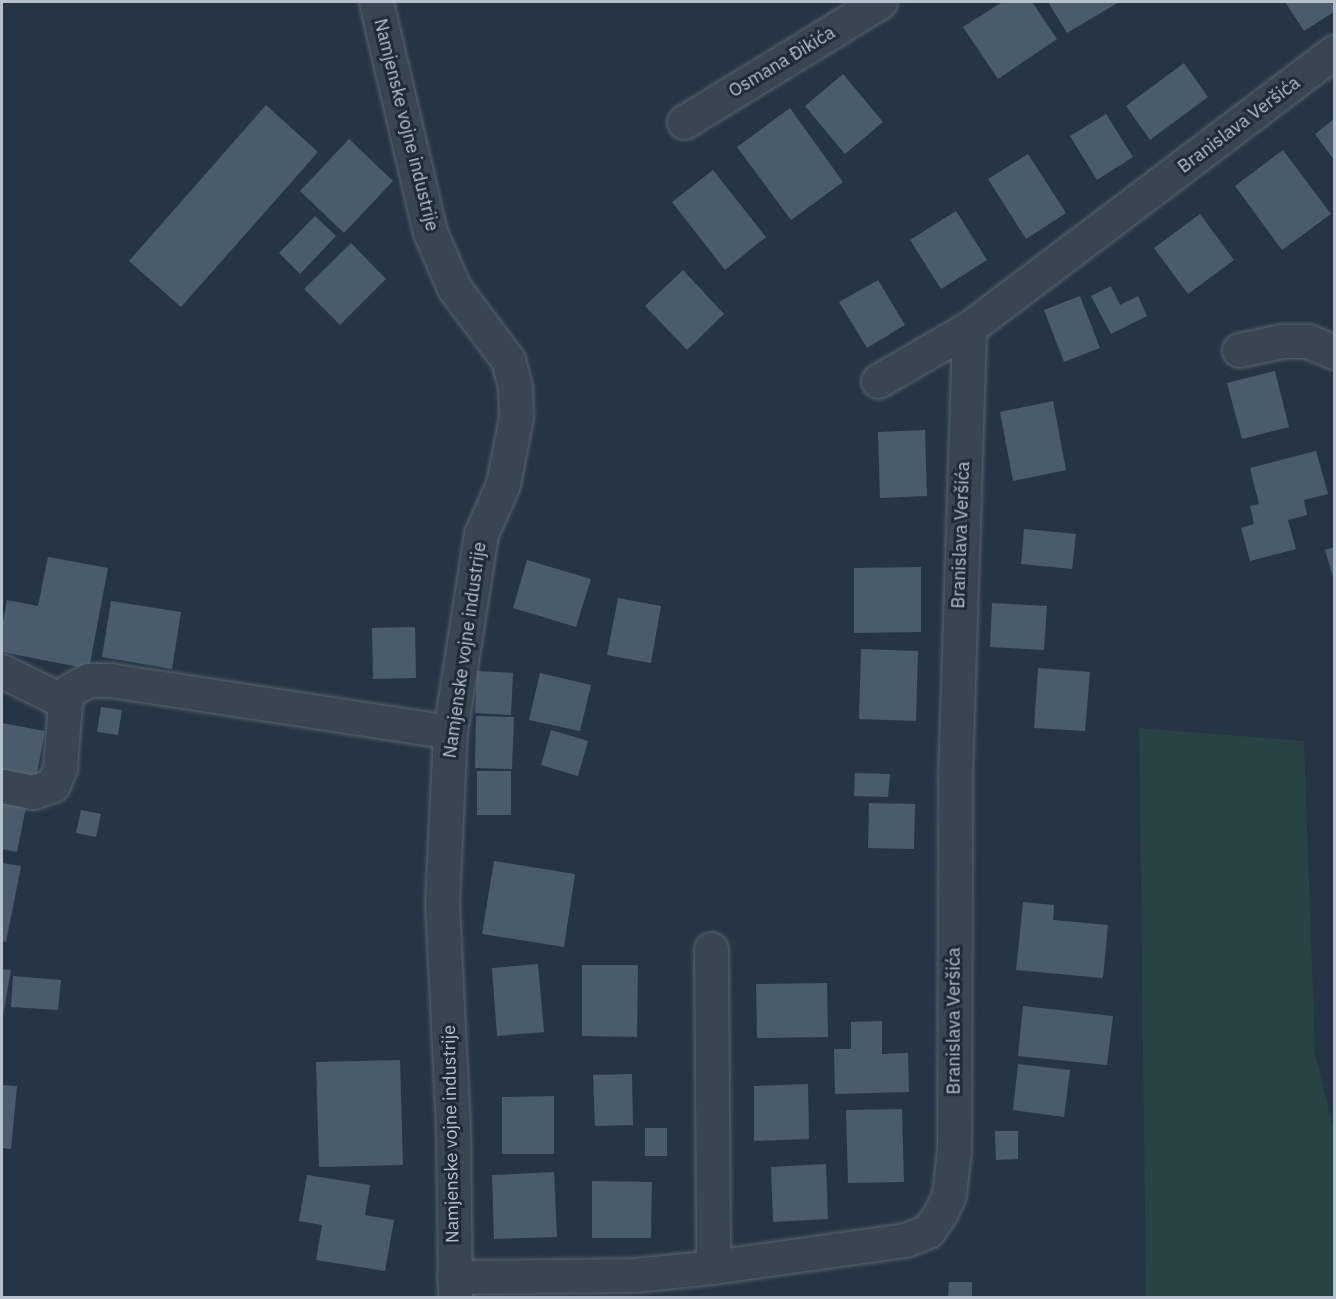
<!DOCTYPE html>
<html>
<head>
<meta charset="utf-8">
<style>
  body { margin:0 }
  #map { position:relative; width:1336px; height:1299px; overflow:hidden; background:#253543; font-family:"IBM Plex Sans",sans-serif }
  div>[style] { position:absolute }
  .green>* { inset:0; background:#274343 }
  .building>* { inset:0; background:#4a5c6c }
  .roads { filter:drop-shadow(0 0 2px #57646f) drop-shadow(0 0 2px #57646f) }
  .minor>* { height:33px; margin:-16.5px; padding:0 16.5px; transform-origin:16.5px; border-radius:16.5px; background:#394652 }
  span { translate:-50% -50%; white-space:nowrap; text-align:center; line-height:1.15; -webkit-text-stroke:6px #1e2b37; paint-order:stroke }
  .street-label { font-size:18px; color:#b6c1cc }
  .frame { position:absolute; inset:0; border:3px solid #b6c1cc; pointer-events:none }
</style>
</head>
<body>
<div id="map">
  <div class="green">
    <div style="clip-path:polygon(1139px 728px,1304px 741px,1315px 1053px,1334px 1133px,1334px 1297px,1146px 1297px)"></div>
  </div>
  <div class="building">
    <div style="clip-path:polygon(1002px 2px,1032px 2px,1057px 39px,998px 79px,963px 27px)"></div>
    <div style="clip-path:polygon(1048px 2px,1119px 2px,1067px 33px)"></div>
    <div style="clip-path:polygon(1285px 2px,1334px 2px,1334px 12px,1304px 31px)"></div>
    <div style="clip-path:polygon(1184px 63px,1208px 97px,1150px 140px,1126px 106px)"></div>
    <div style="clip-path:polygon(843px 74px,883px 122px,845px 154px,805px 106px)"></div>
    <div style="clip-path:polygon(266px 105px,318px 152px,181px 307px,129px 261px)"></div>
    <div style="clip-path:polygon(790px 108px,843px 182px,791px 220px,737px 147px)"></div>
    <div style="clip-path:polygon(1106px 114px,1133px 157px,1097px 180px,1070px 136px)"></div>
    <div style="clip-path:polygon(1334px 119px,1334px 160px,1315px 134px)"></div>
    <div style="clip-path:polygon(349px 139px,393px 181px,344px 233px,300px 191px)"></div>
    <div style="clip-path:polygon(1283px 150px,1331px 214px,1282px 250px,1235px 186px)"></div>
    <div style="clip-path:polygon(1028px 154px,1066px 213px,1026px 239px,988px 179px)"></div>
    <div style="clip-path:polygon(713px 170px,766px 237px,725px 270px,672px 202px)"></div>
    <div style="clip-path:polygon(956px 211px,987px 260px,941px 289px,910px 240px)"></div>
    <div style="clip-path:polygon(1200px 214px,1234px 260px,1188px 294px,1154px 248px)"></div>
    <div style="clip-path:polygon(315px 216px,336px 236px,300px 274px,279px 253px)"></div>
    <div style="clip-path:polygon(351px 243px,386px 279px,340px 325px,304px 289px)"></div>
    <div style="clip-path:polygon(683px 270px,724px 314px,687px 350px,645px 306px)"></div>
    <div style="clip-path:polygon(878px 280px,905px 325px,867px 348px,839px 302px)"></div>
    <div style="clip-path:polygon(1111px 286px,1120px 305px,1138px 296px,1147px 316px,1111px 334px,1091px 296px)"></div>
    <div style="clip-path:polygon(1080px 296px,1100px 348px,1064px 362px,1044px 310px)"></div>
    <div style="clip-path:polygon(1275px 371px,1289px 427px,1242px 439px,1227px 383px)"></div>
    <div style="clip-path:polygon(1053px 401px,1066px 470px,1013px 481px,1000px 412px)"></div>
    <div style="clip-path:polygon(925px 430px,927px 496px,880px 498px,878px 432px)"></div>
    <div style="clip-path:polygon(1316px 451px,1328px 494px,1304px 500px,1307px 515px,1288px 520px,1296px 549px,1250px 561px,1241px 528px,1254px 524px,1250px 506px,1259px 504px,1250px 468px)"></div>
    <div style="clip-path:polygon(1024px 529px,1076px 534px,1072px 569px,1021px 564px)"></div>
    <div style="clip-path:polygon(1334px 547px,1334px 580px,1325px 550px)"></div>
    <div style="clip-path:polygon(48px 557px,108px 568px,89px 669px,2px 652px,2px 627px,7px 600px,38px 606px)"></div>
    <div style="clip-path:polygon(527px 560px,591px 579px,576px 627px,513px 608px)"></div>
    <div style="clip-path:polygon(921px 567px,921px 632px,854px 633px,854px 568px)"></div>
    <div style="clip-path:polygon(618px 598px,661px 606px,651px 663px,607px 655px)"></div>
    <div style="clip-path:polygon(111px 601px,181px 612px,172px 669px,102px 657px)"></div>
    <div style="clip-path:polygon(992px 603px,1047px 606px,1044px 650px,990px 647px)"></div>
    <div style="clip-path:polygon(415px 627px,416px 678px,373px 679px,372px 628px)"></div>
    <div style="clip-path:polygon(861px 649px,918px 651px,916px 721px,859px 719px)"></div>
    <div style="clip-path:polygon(1038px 668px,1090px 672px,1085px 731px,1034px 728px)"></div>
    <div style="clip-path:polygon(477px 671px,513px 673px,511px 715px,475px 713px)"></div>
    <div style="clip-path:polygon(540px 673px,591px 685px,580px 731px,529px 720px)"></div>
    <div style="clip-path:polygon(101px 707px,122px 710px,118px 735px,97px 732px)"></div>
    <div style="clip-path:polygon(476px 716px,514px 717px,512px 769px,475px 768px)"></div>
    <div style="clip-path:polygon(2px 723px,45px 731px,35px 784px,2px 778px)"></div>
    <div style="clip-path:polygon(551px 730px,588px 741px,578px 776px,541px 765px)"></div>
    <div style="clip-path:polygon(477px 771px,511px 771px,511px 815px,477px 815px)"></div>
    <div style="clip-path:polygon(855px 773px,890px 774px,888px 797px,854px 796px)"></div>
    <div style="clip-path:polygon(2px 802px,26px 807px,17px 852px,2px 849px)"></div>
    <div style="clip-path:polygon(869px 803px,915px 804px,914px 849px,868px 848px)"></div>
    <div style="clip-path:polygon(81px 810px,101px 814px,96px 837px,76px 833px)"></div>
    <div style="clip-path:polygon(494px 861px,575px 874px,564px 947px,482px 934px)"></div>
    <div style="clip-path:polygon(2px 863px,21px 866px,6px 942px,2px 941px)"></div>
    <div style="clip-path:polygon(1023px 902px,1054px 905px,1053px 920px,1108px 925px,1103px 978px,1016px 970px)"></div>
    <div style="clip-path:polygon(538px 964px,544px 1032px,497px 1036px,492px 968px)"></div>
    <div style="clip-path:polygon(582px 965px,638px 965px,637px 1037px,582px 1036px)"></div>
    <div style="clip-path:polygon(2px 969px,11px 970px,3px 1016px,2px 1016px)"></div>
    <div style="clip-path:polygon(13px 976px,61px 980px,58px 1010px,11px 1007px)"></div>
    <div style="clip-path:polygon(827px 983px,828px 1037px,757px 1038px,756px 984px)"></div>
    <div style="clip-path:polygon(1023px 1006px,1113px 1016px,1107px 1065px,1018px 1056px)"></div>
    <div style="clip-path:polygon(882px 1021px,882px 1054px,908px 1053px,909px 1092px,835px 1094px,834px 1049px,851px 1049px,851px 1022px)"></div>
    <div style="clip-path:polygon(400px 1060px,403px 1165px,319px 1167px,316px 1062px)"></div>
    <div style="clip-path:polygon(1018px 1064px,1070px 1070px,1064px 1117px,1013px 1110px)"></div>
    <div style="clip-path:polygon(632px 1074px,633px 1125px,595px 1126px,593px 1075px)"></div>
    <div style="clip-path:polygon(808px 1084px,809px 1139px,754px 1141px,754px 1086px)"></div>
    <div style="clip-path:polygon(2px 1085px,17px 1086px,11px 1149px,2px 1148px)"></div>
    <div style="clip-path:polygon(554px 1096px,554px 1154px,502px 1154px,502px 1097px)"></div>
    <div style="clip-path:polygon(902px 1109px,904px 1182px,848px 1183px,846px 1110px)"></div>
    <div style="clip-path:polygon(645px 1128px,667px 1128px,667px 1156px,645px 1156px)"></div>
    <div style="clip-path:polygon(995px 1131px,1018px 1131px,1018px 1159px,996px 1160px)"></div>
    <div style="clip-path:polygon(826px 1164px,828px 1219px,773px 1222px,771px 1167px)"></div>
    <div style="clip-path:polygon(554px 1172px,557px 1237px,494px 1239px,492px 1175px)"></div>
    <div style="clip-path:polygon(307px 1175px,370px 1185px,365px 1215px,394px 1220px,385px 1271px,316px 1260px,322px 1225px,299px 1221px)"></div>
    <div style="clip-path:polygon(592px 1181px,652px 1182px,651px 1238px,592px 1238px)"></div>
    <div style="clip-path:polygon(949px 1282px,972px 1282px,972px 1298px,948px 1298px)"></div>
  </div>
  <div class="roads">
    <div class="minor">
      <div style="left:376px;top:2px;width:236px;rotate:76.8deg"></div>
      <div style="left:430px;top:232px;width:61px;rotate:66.8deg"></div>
      <div style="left:454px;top:288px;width:90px;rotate:53.1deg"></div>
      <div style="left:508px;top:360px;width:28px;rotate:75deg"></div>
      <div style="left:515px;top:387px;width:30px;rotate:88deg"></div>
      <div style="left:516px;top:417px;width:68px;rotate:101deg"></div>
      <div style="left:503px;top:484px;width:55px;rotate:113.7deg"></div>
      <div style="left:481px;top:534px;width:200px;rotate:98.9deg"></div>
      <div style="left:450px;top:732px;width:171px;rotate:92.7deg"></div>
      <div style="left:442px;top:903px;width:228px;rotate:87.2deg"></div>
      <div style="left:453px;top:1131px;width:167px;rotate:89.3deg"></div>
      <div style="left:684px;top:122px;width:230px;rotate:-31.5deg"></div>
      <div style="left:1239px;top:350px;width:44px;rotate:-11.8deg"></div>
      <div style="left:1282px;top:341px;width:26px"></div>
      <div style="left:1308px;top:341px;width:28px;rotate:23deg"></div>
      <div style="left:878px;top:381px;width:105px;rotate:-30.2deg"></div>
      <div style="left:969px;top:328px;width:458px;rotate:-37.1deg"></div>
      <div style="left:2px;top:671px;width:70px;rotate:26.2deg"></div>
      <div style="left:2px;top:786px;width:32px;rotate:11deg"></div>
      <div style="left:33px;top:792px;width:21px;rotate:-19deg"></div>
      <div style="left:53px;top:785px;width:18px;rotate:-68deg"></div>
      <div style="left:60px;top:768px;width:66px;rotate:-85.7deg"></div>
      <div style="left:65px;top:702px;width:13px;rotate:-67deg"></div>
      <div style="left:70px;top:690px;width:21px;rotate:-28deg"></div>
      <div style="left:89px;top:680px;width:21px"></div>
      <div style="left:110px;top:680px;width:344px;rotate:8.7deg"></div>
      <div style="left:711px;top:949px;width:318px;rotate:89.6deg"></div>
      <div style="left:454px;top:1277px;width:179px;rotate:-0.6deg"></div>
      <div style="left:633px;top:1275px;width:80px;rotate:-5.7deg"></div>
      <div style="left:713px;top:1267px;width:194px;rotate:-8deg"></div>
      <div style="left:905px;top:1240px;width:25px;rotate:-21deg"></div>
      <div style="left:928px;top:1231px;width:21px;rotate:-55deg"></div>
      <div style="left:940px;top:1214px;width:21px;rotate:-65deg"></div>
      <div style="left:949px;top:1195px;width:45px;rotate:-83.7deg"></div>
      <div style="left:954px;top:1150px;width:372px;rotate:-89.8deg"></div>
      <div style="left:955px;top:778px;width:450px;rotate:-88.2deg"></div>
    </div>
  </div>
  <div class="street-label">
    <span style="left:782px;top:62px;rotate:-31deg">Osmana Đikića</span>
    <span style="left:406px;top:125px;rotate:76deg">Namjenske vojne industrije</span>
    <span style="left:1239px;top:125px;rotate:-37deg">Branislava Veršića</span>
    <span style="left:961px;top:535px;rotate:-88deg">Branislava Veršića</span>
    <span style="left:465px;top:650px;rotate:-82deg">Namjenske vojne industrije</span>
    <span style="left:954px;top:1021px;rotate:-90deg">Branislava Veršića</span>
    <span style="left:451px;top:1134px;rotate:-91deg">Namjenske vojne industrije</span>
  </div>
  <div class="frame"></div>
</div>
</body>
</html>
